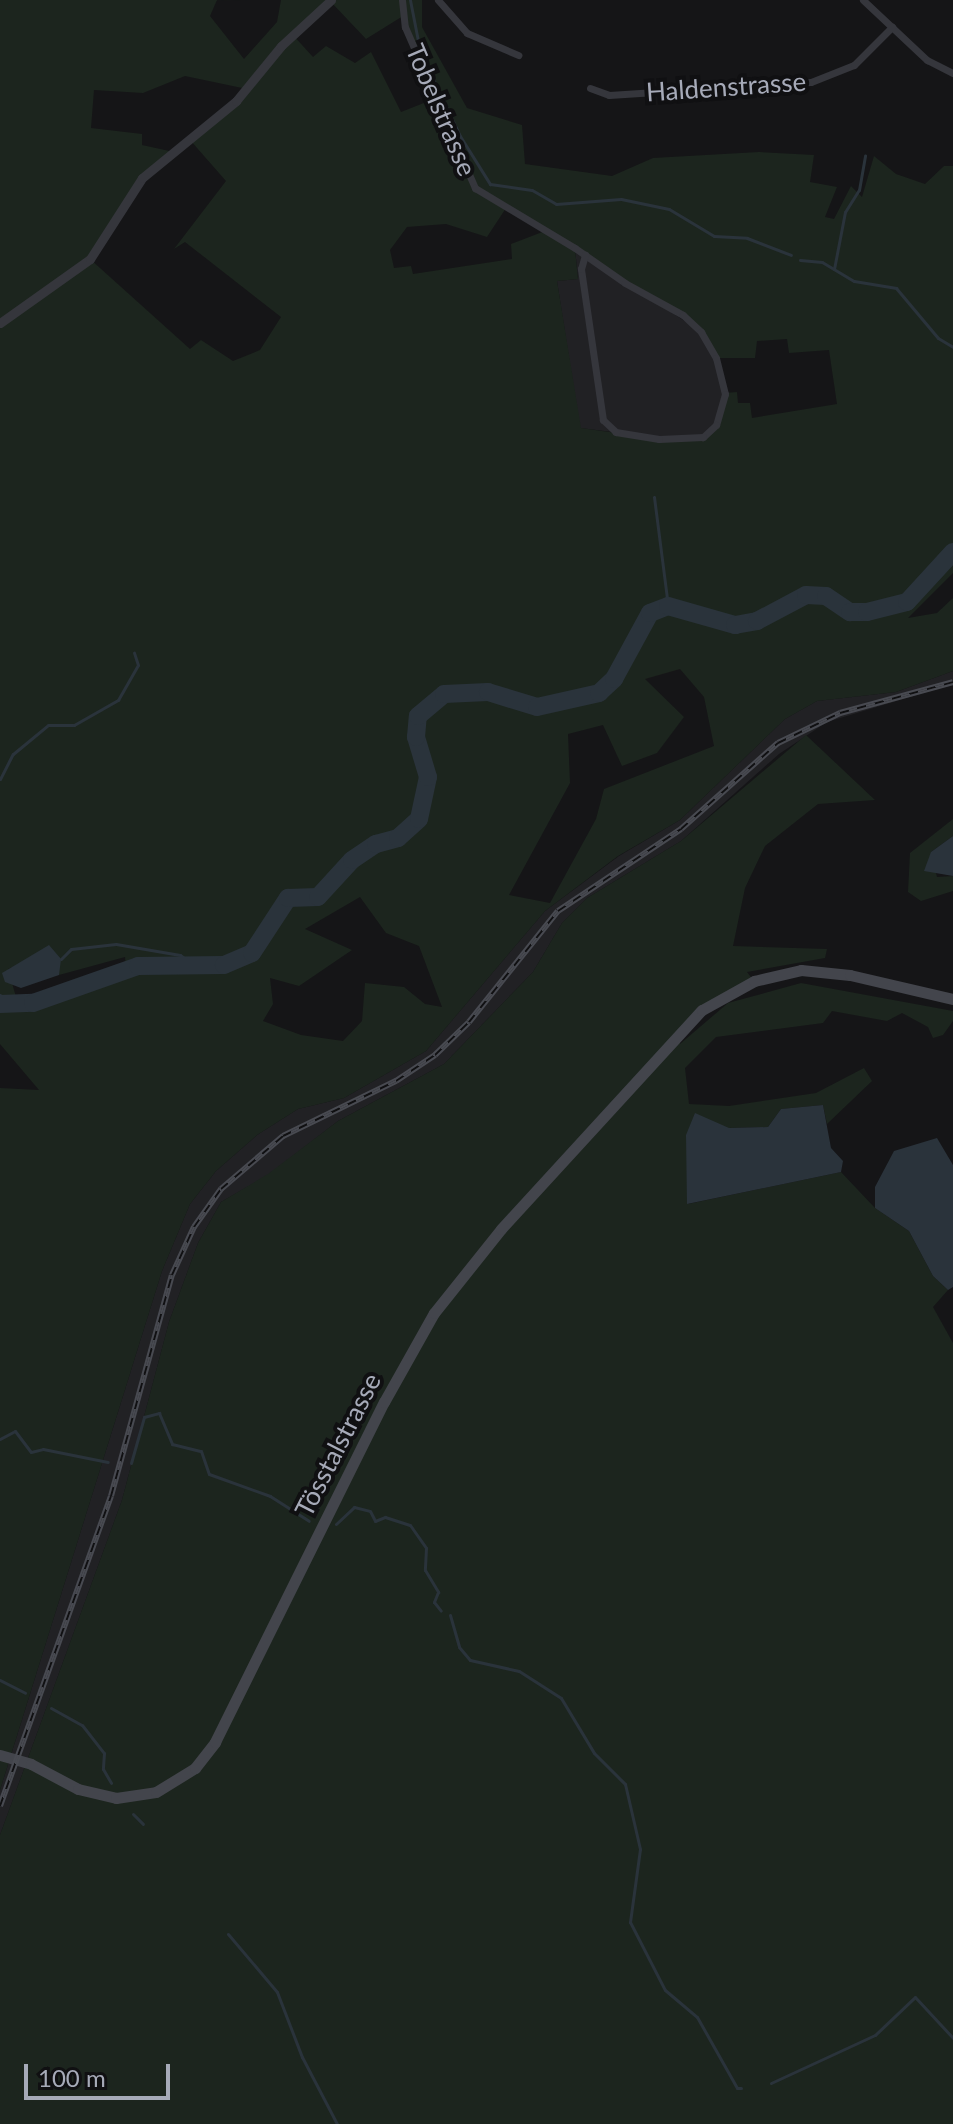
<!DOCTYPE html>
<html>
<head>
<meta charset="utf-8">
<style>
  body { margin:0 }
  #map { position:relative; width:953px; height:2124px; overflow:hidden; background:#151517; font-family:Lato,sans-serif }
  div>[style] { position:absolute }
  .built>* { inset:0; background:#212124 }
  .green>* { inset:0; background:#1c251e }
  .water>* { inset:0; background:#2a333b }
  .stream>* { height:3px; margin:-1.5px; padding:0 1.5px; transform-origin:1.5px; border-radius:1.5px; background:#2a333b }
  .river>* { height:18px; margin:-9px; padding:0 9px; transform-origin:9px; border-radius:9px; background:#2a333b }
  .minor>* { height:7px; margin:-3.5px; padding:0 3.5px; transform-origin:3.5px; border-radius:3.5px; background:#35363c }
  .tertiary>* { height:9px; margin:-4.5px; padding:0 4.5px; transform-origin:4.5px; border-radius:4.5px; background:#35363c }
  .secondary>* { height:11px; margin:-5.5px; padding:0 5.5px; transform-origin:5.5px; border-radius:5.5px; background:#43454c }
  .rail>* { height:6px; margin-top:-3px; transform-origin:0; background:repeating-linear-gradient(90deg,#101012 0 9px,#484a51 0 18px); box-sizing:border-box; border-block:2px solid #484a51 }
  span { translate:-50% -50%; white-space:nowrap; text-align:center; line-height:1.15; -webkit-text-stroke:8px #101012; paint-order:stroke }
  .street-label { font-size:26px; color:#a6aab8 }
  .scale { position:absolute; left:24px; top:2064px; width:146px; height:36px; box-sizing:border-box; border:4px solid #a6aab8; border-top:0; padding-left:10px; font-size:24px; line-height:28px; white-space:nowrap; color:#a6aab8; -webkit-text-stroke:6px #101012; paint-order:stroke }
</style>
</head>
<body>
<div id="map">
  <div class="built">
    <div style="clip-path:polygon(575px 248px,701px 332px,716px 358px,725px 394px,716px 425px,703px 437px,678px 440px,580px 428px,557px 281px,578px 279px)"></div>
    <div style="clip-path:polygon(953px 671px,953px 684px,827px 722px,779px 754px,681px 841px,587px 898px,562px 923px,533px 972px,444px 1064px,338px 1121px,268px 1175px,221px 1202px,198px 1243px,169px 1322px,122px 1500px,0 1835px,0 1790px,162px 1271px,190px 1204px,216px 1171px,257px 1135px,298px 1109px,344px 1098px,426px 1051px,545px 911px,619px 856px,680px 820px,785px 719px,817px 701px,896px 692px)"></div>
  </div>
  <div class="green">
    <div style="clip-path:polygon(evenodd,0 0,217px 0,210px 16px,244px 59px,277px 22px,281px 0,422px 0,422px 27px,467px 108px,522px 125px,525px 164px,612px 176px,653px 158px,759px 152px,814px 155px,810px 182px,837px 187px,825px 217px,834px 219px,851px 186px,862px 197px,874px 156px,896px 174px,925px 184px,944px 166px,953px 166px,953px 573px,908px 618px,937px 613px,953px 598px,953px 671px,896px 692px,817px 701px,785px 719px,680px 820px,618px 856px,545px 911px,426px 1051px,344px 1098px,298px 1109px,257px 1135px,216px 1171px,190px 1204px,162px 1271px,0 1790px,0 1088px,39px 1090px,0 1044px,0 0,330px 1px,366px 39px,403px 16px,434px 99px,401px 112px,371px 52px,355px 63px,326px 46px,313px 57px,292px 34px,330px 1px,0 0,185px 76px,247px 89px,190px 140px,226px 181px,174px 249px,185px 242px,281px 317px,260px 350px,233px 361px,201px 340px,190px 349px,90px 259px,142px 178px,174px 152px,142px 145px,142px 134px,91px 128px,94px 90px,143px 93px,185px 76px,0 0,506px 208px,545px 231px,511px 244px,512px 259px,413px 274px,411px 266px,394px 268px,390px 250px,407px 227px,446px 224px,487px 237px,506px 208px,0 0,575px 249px,683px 315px,701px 332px,716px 358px,755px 358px,757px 341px,787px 339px,789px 353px,829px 350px,837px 404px,752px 418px,750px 403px,738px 403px,737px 392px,725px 393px,716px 426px,703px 437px,659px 439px,581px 428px,557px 281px,578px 279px,575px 249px,0 0,680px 669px,704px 697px,714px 746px,604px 789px,596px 819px,550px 903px,509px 895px,570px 783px,568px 734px,603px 725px,622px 766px,657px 753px,684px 717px,645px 679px,680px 669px,0 0,360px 897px,386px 933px,419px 946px,442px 1007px,425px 1004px,404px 987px,365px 983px,362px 1021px,343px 1041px,301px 1035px,263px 1021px,273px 1004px,270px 978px,299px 986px,352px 950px,305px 929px,360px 897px,0 0,125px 957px,126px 970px,44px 1002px,18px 1004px,8px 969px,25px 962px,58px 970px,59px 975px,125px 957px)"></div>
    <div style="clip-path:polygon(806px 735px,875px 800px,818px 804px,765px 846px,745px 888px,733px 946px,827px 949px,825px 958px,747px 972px,754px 981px,680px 1031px,680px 1044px,728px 1003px,801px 983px,953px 1011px,953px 1021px,943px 1035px,933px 1038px,928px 1027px,902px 1013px,887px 1021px,832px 1011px,823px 1023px,716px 1037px,685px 1068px,689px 1104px,729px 1106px,816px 1093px,864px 1068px,872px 1081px,827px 1124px,823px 1105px,781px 1109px,768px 1127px,729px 1128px,688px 1204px,841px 1172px,875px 1208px,909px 1231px,933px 1276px,948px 1290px,933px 1307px,953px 1343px,953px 2124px,0 2124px,0 1835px,122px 1500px,169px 1322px,198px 1243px,221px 1202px,268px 1174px,338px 1121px,444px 1064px,533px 972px,562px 923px,587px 898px,681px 841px)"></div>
    <div style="clip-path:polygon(953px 819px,953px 836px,931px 852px,937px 877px,953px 876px,953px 891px,921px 901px,908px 892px,910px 853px)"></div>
  </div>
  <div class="water">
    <div style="clip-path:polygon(953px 836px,953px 876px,924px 871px,931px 852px)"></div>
    <div style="clip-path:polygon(49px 945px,61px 959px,59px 975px,21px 988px,5px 982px,2px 973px)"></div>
    <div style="clip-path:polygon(823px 1105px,831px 1148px,843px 1161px,841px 1172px,687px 1204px,686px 1135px,695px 1113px,729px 1128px,768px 1127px,781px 1109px)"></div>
    <div style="clip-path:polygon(937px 1138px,953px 1165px,953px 1287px,948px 1290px,933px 1276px,909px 1231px,875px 1208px,875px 1187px,894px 1151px)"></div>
  </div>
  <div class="stream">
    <div style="left:410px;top:0;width:52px;rotate:78.9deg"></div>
    <div style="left:420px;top:51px;width:94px;rotate:64.8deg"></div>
    <div style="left:460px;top:136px;width:57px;rotate:58deg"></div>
    <div style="left:490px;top:184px;width:42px;rotate:8.1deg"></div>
    <div style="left:532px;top:190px;width:28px;rotate:30deg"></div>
    <div style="left:556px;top:204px;width:65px;rotate:-4.4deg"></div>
    <div style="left:621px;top:199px;width:49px;rotate:11.8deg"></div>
    <div style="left:669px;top:209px;width:52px;rotate:31deg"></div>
    <div style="left:714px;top:236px;width:33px;rotate:3deg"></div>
    <div style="left:747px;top:238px;width:47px;rotate:21.1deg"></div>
    <div style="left:800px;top:260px;width:22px;rotate:5deg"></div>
    <div style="left:822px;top:262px;width:37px;rotate:31deg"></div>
    <div style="left:854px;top:281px;width:43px;rotate:9.5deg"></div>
    <div style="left:896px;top:288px;width:65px;rotate:50deg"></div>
    <div style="left:938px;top:338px;width:17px;rotate:31deg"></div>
    <div style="left:834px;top:269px;width:58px;rotate:-79.1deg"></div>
    <div style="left:845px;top:212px;width:26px;rotate:-58deg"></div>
    <div style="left:859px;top:190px;width:35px;rotate:-80deg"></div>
    <div style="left:654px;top:497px;width:110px;rotate:82.7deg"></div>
    <div style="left:0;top:779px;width:28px;rotate:-63deg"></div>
    <div style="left:13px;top:754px;width:45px;rotate:-39.6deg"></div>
    <div style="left:48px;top:725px;width:26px"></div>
    <div style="left:74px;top:725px;width:51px;rotate:-29.6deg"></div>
    <div style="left:118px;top:700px;width:40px;rotate:-60.3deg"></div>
    <div style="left:138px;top:665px;width:13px;rotate:-108deg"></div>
    <div style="left:61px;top:959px;width:14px;rotate:-45deg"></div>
    <div style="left:71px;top:949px;width:45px;rotate:-6.3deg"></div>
    <div style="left:116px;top:944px;width:65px;rotate:9.8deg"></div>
    <div style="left:180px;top:955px;width:14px;rotate:36deg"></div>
    <div style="left:0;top:995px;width:9px;rotate:63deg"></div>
    <div style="left:0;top:1439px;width:17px;rotate:-28deg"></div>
    <div style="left:15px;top:1431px;width:26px;rotate:53deg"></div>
    <div style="left:31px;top:1452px;width:12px;rotate:-14deg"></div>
    <div style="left:43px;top:1449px;width:66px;rotate:11.3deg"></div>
    <div style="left:131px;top:1463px;width:48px;rotate:-74.2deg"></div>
    <div style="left:144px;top:1417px;width:16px;rotate:-15deg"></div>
    <div style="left:159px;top:1413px;width:34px;rotate:67deg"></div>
    <div style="left:172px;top:1444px;width:30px;rotate:14deg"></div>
    <div style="left:201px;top:1451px;width:24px;rotate:71deg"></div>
    <div style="left:209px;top:1474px;width:65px;rotate:19.8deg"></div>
    <div style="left:270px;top:1496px;width:46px;rotate:32.7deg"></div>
    <div style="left:336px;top:1524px;width:25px;rotate:-43deg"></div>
    <div style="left:354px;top:1507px;width:16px;rotate:14deg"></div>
    <div style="left:370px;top:1511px;width:11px;rotate:63deg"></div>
    <div style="left:375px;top:1521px;width:11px;rotate:-22deg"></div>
    <div style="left:385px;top:1517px;width:26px;rotate:18deg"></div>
    <div style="left:410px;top:1525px;width:28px;rotate:55deg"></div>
    <div style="left:426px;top:1548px;width:22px;rotate:93deg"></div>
    <div style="left:425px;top:1570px;width:26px;rotate:59deg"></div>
    <div style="left:438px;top:1592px;width:11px;rotate:112deg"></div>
    <div style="left:434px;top:1602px;width:11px;rotate:52deg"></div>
    <div style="left:450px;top:1615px;width:33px;rotate:74deg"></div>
    <div style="left:459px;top:1647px;width:17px;rotate:50deg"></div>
    <div style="left:470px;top:1660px;width:50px;rotate:12.7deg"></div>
    <div style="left:519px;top:1671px;width:50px;rotate:32.7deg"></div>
    <div style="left:561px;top:1698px;width:64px;rotate:59deg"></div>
    <div style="left:594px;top:1753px;width:44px;rotate:45deg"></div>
    <div style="left:625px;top:1784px;width:67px;rotate:77deg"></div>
    <div style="left:640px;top:1849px;width:74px;rotate:97.8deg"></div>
    <div style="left:630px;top:1922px;width:76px;rotate:62.8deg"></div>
    <div style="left:665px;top:1990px;width:42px;rotate:40.2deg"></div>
    <div style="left:697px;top:2017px;width:81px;rotate:60.6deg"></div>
    <div style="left:737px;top:2088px;width:4px"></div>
    <div style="left:0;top:1680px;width:28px;rotate:27deg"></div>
    <div style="left:51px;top:1708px;width:35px;rotate:29deg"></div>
    <div style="left:82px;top:1725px;width:36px;rotate:52deg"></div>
    <div style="left:104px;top:1753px;width:16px;rotate:94deg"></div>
    <div style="left:103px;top:1769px;width:16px;rotate:60deg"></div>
    <div style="left:133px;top:1814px;width:14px;rotate:45deg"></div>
    <div style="left:228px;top:1934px;width:76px;rotate:49.8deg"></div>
    <div style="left:277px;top:1992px;width:70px;rotate:69deg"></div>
    <div style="left:302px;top:2057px;width:76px;rotate:62.4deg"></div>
    <div style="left:771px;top:2083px;width:115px;rotate:-24.8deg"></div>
    <div style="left:875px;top:2035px;width:55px;rotate:-43.5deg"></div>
    <div style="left:915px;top:1997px;width:56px;rotate:47.2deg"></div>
  </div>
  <div class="river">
    <div style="left:0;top:1004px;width:33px;rotate:-2deg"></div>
    <div style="left:33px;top:1003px;width:111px;rotate:-19.4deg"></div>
    <div style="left:138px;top:966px;width:86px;rotate:-0.7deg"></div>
    <div style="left:224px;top:965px;width:30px;rotate:-23deg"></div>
    <div style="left:252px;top:953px;width:66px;rotate:-56.8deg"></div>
    <div style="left:288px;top:898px;width:30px;rotate:-2deg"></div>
    <div style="left:318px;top:897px;width:50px;rotate:-47.4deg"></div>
    <div style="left:352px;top:860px;width:29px;rotate:-34deg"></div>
    <div style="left:376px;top:844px;width:23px;rotate:-15deg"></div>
    <div style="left:398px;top:838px;width:28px;rotate:-42deg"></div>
    <div style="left:419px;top:819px;width:43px;rotate:-77.9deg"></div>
    <div style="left:428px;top:777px;width:42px;rotate:-106.7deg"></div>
    <div style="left:416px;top:737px;width:21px;rotate:-85deg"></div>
    <div style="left:418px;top:716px;width:34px;rotate:-40deg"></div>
    <div style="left:444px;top:694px;width:44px;rotate:-2.6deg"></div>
    <div style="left:488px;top:692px;width:51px;rotate:17deg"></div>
    <div style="left:537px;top:707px;width:64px;rotate:-12.7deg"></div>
    <div style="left:599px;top:693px;width:21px;rotate:-43deg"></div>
    <div style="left:614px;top:679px;width:75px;rotate:-61.4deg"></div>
    <div style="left:650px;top:613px;width:19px;rotate:-21deg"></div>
    <div style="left:668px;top:606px;width:70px;rotate:15.8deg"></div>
    <div style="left:735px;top:625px;width:22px;rotate:-10deg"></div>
    <div style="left:757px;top:621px;width:55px;rotate:-28deg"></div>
    <div style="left:806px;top:595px;width:20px;rotate:3deg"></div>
    <div style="left:826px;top:596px;width:29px;rotate:34deg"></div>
    <div style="left:850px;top:612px;width:17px"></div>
    <div style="left:867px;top:612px;width:41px;rotate:-14deg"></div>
    <div style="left:907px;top:602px;width:68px;rotate:-47.4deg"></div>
  </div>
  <div class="minor">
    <div style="left:402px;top:0;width:27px;rotate:84deg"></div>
    <div style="left:405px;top:27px;width:176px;rotate:66.5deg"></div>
    <div style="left:475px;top:188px;width:117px;rotate:31deg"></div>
    <div style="left:575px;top:248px;width:61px;rotate:35deg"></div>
    <div style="left:625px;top:283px;width:66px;rotate:28.9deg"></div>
    <div style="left:683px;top:315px;width:25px;rotate:43deg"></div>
    <div style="left:701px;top:332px;width:30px;rotate:60deg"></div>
    <div style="left:716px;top:358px;width:37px;rotate:76deg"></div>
    <div style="left:725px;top:394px;width:32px;rotate:106deg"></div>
    <div style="left:716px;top:425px;width:18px;rotate:137deg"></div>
    <div style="left:703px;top:437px;width:44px;rotate:177.4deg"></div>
    <div style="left:659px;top:439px;width:44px;rotate:-170.8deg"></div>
    <div style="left:616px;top:432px;width:18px;rotate:-137deg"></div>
    <div style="left:603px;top:420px;width:153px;rotate:-98.3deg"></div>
    <div style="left:581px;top:269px;width:15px;rotate:-74deg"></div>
    <div style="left:438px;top:0;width:44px;rotate:48.7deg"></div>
    <div style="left:467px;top:33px;width:56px;rotate:23.3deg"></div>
    <div style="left:863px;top:0;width:88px;rotate:43.2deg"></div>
    <div style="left:927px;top:60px;width:29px;rotate:27deg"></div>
    <div style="left:590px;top:88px;width:20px;rotate:20deg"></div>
    <div style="left:609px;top:95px;width:202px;rotate:-3.7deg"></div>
    <div style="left:811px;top:82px;width:46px;rotate:-21.6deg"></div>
    <div style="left:854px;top:65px;width:54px;rotate:-45deg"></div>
  </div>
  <div class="tertiary">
    <div style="left:0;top:323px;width:110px;rotate:-35.4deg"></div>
    <div style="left:90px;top:259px;width:96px;rotate:-57.3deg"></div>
    <div style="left:142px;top:178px;width:122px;rotate:-39.3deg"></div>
    <div style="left:236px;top:101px;width:71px;rotate:-50.7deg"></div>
    <div style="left:281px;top:46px;width:68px;rotate:-42.6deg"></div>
  </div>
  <div class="secondary">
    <div style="left:0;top:1755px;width:32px;rotate:16deg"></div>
    <div style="left:31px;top:1764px;width:53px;rotate:28deg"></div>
    <div style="left:78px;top:1789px;width:39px;rotate:13deg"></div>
    <div style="left:116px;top:1798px;width:40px;rotate:-8.5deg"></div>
    <div style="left:156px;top:1792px;width:46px;rotate:-31.6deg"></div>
    <div style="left:195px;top:1768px;width:33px;rotate:-52deg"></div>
    <div style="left:215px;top:1742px;width:380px;rotate:-63.6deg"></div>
    <div style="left:384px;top:1402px;width:102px;rotate:-60.7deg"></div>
    <div style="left:434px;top:1313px;width:107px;rotate:-51.4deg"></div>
    <div style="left:501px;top:1229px;width:297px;rotate:-47.5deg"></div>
    <div style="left:702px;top:1010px;width:60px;rotate:-29.1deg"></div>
    <div style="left:754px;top:981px;width:48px;rotate:-13.2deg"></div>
    <div style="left:801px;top:970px;width:49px;rotate:5.8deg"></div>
    <div style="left:850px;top:975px;width:106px;rotate:13.1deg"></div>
  </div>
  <div class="rail">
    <div style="left:0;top:1806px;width:329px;rotate:-70.3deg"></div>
    <div style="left:111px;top:1496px;width:229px;rotate:-74.6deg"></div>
    <div style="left:172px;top:1275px;width:53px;rotate:-65.4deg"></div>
    <div style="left:194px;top:1227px;width:47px;rotate:-54.6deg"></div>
    <div style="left:221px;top:1189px;width:82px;rotate:-40.5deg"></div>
    <div style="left:283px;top:1136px;width:126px;rotate:-26deg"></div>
    <div style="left:396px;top:1081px;width:47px;rotate:-33.7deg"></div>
    <div style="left:435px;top:1055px;width:47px;rotate:-44.1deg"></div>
    <div style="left:469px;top:1022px;width:142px;rotate:-51.3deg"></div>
    <div style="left:558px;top:911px;width:148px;rotate:-33.7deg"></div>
    <div style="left:681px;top:829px;width:130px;rotate:-41.6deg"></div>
    <div style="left:778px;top:743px;width:69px;rotate:-25.8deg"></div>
    <div style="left:840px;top:713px;width:117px;rotate:-15.3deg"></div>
  </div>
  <div class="street-label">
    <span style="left:726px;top:87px;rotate:-4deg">Haldenstrasse</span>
    <span style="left:441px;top:110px;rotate:67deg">Tobelstrasse</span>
    <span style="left:338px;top:1445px;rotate:-63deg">Tösstalstrasse</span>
  </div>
  <div class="scale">100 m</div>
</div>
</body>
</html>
